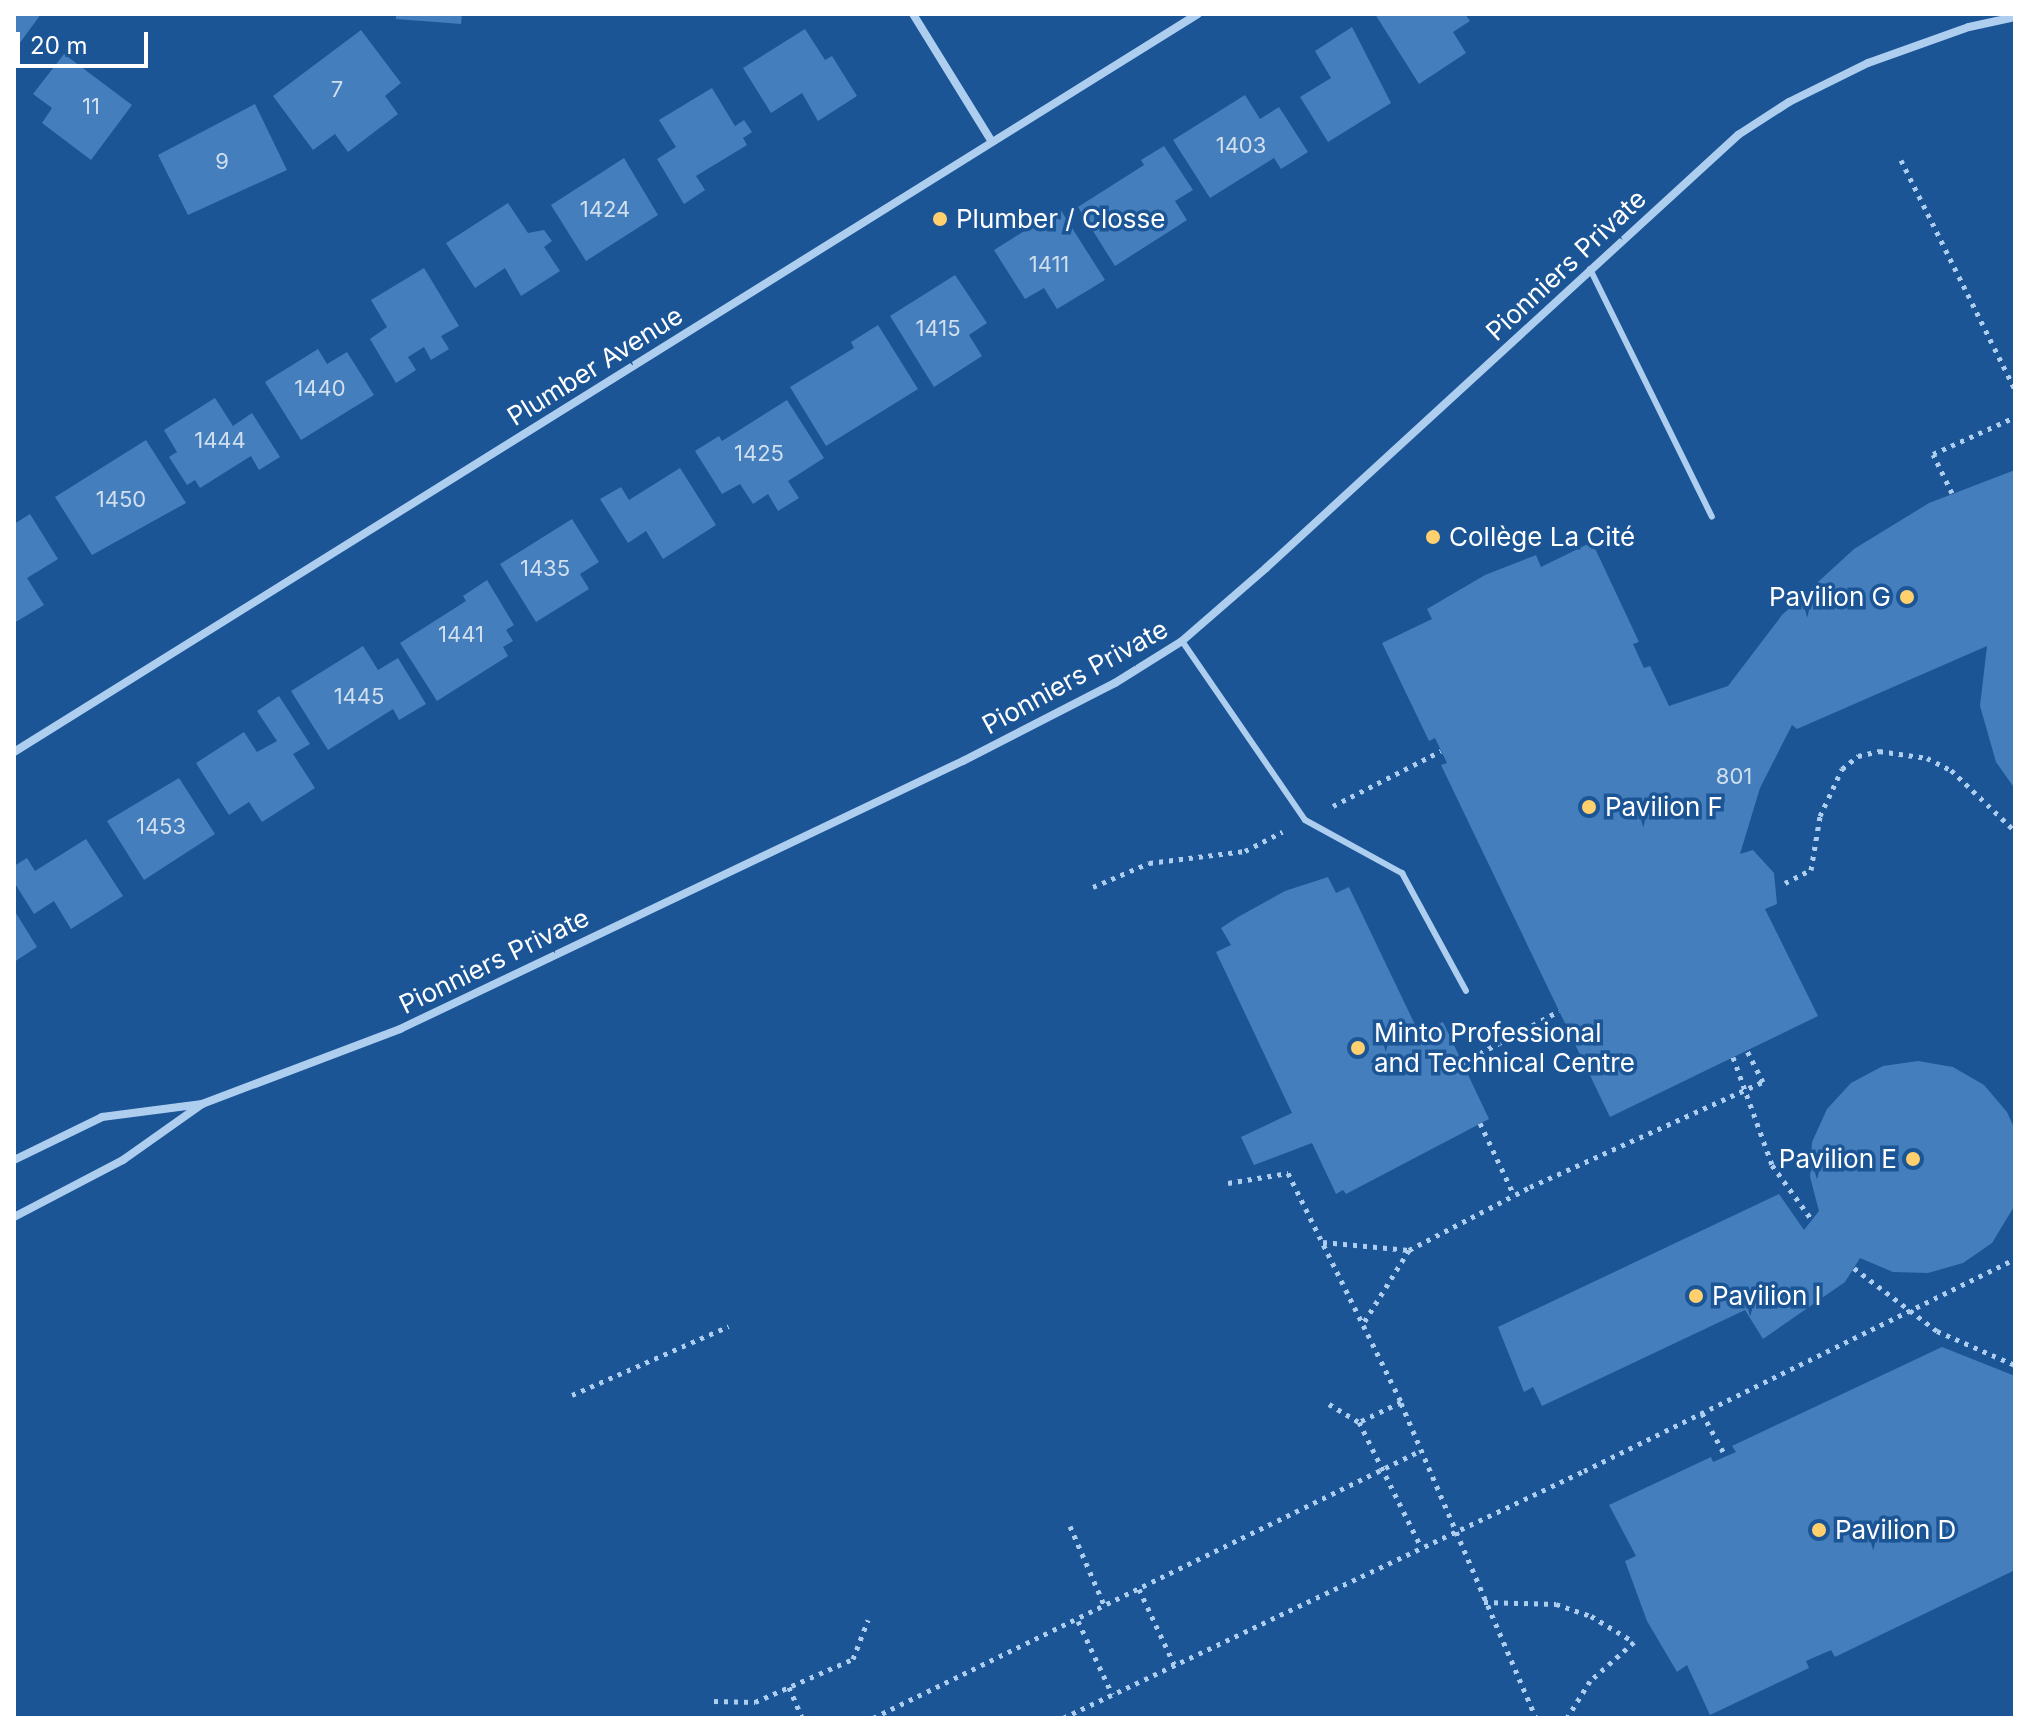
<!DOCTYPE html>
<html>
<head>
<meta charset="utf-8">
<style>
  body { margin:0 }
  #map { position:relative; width:2029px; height:1732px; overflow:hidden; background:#1b5596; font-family:Inter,sans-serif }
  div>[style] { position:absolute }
  .building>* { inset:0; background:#447ebd }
  .path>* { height:5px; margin-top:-2.5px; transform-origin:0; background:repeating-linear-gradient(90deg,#aecef0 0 4px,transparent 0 10px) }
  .service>* { height:6px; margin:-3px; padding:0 3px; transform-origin:3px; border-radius:3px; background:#aecef0 }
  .minor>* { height:8px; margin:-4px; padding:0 4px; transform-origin:4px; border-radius:4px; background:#aecef0 }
  .path-bridge>* { height:5px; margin-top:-2.5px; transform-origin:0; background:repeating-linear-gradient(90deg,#aecef0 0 4px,transparent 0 10px) }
  .dots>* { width:22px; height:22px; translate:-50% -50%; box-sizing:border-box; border:4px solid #1b5596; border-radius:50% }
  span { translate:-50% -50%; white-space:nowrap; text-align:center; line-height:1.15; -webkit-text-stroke:7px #1b5596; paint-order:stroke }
  .number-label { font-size:22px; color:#d0dfee }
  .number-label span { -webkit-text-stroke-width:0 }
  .poi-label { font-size:26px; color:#fff }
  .left { translate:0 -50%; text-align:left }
  .right { translate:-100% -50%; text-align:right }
  .street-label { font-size:26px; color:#fff }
  .frame { position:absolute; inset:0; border:16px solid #fff; pointer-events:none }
  .scale { position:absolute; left:16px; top:32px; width:132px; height:36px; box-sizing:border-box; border:4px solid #fff; border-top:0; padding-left:10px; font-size:24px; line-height:28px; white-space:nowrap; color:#fff; -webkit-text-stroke:6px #1b5596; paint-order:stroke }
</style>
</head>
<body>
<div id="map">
  <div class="building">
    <div style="clip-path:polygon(14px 14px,41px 14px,14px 51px)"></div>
    <div style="clip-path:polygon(396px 14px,462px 14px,461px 24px,396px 19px)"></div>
    <div style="clip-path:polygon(1375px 14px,1465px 14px,1470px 21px,1453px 32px,1466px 53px,1419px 84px)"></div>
    <div style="clip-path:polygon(1352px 27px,1391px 103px,1328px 142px,1300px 97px,1331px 78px,1315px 51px)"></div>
    <div style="clip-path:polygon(805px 29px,825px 60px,832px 56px,857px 96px,818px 121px,802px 93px,771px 113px,743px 68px)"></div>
    <div style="clip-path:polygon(361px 30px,401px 83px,385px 96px,398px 114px,348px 152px,335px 134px,313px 150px,273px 96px)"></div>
    <div style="clip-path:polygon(64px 54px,132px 105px,91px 160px,42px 123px,52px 108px,33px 94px)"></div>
    <div style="clip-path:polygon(712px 88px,735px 126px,744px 120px,752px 132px,743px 138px,747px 145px,696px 176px,705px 190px,684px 204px,657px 159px,676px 147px,659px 120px)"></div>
    <div style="clip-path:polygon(1245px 95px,1260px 119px,1279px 107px,1308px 152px,1281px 169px,1274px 158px,1210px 198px,1173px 140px)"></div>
    <div style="clip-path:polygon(255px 104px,287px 170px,188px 215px,158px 155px)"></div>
    <div style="clip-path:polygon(1164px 146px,1193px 190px,1175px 201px,1187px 220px,1115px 266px,1078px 207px,1144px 165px,1141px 160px)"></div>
    <div style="clip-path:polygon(624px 158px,658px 215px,586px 261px,551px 205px)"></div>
    <div style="clip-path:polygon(508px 203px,528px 233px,544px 230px,552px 241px,544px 247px,560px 271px,521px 296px,505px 268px,475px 288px,446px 243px)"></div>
    <div style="clip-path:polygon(1060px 209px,1105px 280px,1057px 309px,1044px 288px,1025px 299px,994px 250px)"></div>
    <div style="clip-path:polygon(424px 268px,459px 326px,441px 336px,449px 349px,431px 360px,424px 347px,408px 357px,416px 370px,396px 383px,370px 339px,387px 327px,371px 300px)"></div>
    <div style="clip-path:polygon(955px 275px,987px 323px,969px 335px,982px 356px,934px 387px,890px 316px)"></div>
    <div style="clip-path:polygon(878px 325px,918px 389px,826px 446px,790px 387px,854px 348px,851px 342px)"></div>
    <div style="clip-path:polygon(318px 349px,327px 364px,347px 352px,374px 395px,301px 440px,265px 382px)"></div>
    <div style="clip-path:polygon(215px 398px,233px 426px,252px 413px,280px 457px,259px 470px,251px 456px,200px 488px,195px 480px,187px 485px,169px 457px,177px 452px,164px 430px)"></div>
    <div style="clip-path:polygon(787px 400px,824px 458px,788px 481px,799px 498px,778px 511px,768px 494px,753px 504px,740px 484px,722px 494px,695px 451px,719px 436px,722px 441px)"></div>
    <div style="clip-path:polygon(146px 440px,186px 503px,92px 555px,55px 497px)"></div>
    <div style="clip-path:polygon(680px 468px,716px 525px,663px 559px,646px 531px,628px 543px,600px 499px,621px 487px,629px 500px)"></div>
    <div style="clip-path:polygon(2015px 470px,2015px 789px,1996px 762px,1980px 706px,1987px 646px,1797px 729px,1792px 725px,1760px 788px,1740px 854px,1753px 850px,1774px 873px,1777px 904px,1765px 909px,1818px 1016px,1610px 1117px,1441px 765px,1447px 763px,1435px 738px,1429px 741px,1382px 643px,1432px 619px,1427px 609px,1485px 575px,1536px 555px,1541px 567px,1592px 542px,1639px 642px,1633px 644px,1644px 668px,1650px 666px,1669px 706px,1728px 686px,1782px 615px,1854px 549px,1929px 503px)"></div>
    <div style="clip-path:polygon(30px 514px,58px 559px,27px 578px,44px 605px,14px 623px,14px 524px)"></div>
    <div style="clip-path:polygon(572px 519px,599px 562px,580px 574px,589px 589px,536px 622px,500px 564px)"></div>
    <div style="clip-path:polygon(487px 580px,514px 625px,506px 630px,513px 641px,503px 647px,508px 656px,437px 701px,400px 643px,466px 601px,463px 596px)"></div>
    <div style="clip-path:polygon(363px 646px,378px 670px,398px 658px,426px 704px,399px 720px,393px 709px,328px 750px,291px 691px)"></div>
    <div style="clip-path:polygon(279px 696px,310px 744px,293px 754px,315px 788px,262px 822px,249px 802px,229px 815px,196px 763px,244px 732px,257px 752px,277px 741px,257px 711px)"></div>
    <div style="clip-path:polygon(179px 778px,215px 834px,144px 880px,107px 821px)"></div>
    <div style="clip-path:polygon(86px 839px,123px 896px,71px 929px,54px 901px,34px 914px,14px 882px,14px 866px,27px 858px,35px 871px)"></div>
    <div style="clip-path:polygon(1328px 877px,1336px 893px,1349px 887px,1419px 1033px,1443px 1022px,1489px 1119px,1346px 1194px,1343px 1190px,1336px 1194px,1312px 1143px,1254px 1165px,1241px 1137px,1292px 1113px,1216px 952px,1231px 945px,1221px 928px,1238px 917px,1285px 891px)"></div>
    <div style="clip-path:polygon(14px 910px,37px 947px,14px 962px)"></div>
    <div style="clip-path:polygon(1918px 1061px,1953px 1067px,1984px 1085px,2007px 1112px,2015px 1130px,2015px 1205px,1992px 1243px,1963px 1263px,1928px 1273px,1893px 1272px,1860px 1258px,1845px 1282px,1763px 1339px,1745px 1310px,1542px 1406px,1533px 1387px,1524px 1392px,1498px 1327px,1779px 1194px,1804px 1230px,1819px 1211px,1810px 1177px,1812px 1142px,1827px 1109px,1851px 1083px,1883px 1066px)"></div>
    <div style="clip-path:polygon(1942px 1347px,2015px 1376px,2015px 1570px,1835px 1657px,1831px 1650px,1806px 1661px,1809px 1668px,1710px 1715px,1687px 1665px,1677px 1672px,1647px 1621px,1625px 1561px,1636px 1556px,1609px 1505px,1711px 1457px,1713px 1462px,1736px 1452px,1732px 1446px)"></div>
  </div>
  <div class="path">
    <div style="left:1901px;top:160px;width:257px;rotate:63.6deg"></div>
    <div style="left:1952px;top:493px;width:43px;rotate:-116deg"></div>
    <div style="left:1933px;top:454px;width:90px;rotate:-24.3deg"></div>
    <div style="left:1333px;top:806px;width:121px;rotate:-27deg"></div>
    <div style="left:1785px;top:883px;width:29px;rotate:-27deg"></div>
    <div style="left:1811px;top:870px;width:55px;rotate:-80.5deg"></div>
    <div style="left:1820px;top:816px;width:52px;rotate:-64.9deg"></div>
    <div style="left:1842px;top:769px;width:21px;rotate:-39deg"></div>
    <div style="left:1858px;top:756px;width:22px;rotate:-13deg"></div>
    <div style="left:1879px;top:751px;width:49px;rotate:8.3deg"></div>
    <div style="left:1927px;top:758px;width:27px;rotate:27deg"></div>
    <div style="left:1951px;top:770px;width:88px;rotate:43.6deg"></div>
    <div style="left:1093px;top:887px;width:61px;rotate:-23.2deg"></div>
    <div style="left:1149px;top:863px;width:97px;rotate:-7.1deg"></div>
    <div style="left:1245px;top:851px;width:42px;rotate:-27.2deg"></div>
    <div style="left:1462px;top:1063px;width:110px;rotate:-28.2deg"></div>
    <div style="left:1480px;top:1123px;width:80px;rotate:64.7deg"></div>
    <div style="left:1228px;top:1183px;width:61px;rotate:-9.5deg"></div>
    <div style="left:1288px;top:1173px;width:255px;rotate:63.7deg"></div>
    <div style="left:1401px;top:1402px;width:47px;rotate:154.5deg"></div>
    <div style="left:1323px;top:1242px;width:86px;rotate:5.3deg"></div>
    <div style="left:1409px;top:1250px;width:87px;rotate:121.9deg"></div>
    <div style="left:1409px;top:1250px;width:136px;rotate:-27.5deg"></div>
    <div style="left:1530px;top:1187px;width:256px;rotate:-24.3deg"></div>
    <div style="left:1763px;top:1082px;width:36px;rotate:-117deg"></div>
    <div style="left:572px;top:1395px;width:171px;rotate:-23.7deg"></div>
    <div style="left:1401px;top:1403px;width:343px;rotate:66.8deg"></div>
    <div style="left:1329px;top:1404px;width:35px;rotate:31deg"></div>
    <div style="left:1359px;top:1422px;width:137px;rotate:63.6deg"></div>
    <div style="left:1702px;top:1413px;width:50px;rotate:61.4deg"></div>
    <div style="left:1070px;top:1526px;width:88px;rotate:66.6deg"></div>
    <div style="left:1139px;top:1589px;width:83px;rotate:65deg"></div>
    <div style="left:1484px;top:1602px;width:72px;rotate:1.6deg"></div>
    <div style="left:1556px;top:1604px;width:37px;rotate:19deg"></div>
    <div style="left:1591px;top:1616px;width:50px;rotate:31.2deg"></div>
    <div style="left:1634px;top:1642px;width:59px;rotate:138.4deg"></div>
    <div style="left:1590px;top:1681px;width:44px;rotate:121.9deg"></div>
    <div style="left:1078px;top:1621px;width:81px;rotate:65deg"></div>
    <div style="left:789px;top:1687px;width:34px;rotate:67deg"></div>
    <div style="left:714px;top:1701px;width:41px;rotate:1.4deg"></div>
    <div style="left:755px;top:1702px;width:107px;rotate:-23.7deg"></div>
    <div style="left:853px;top:1659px;width:42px;rotate:-69deg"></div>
    <div style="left:873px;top:1718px;width:609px;rotate:-26.02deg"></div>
    <div style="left:1063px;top:1718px;width:577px;rotate:-25.37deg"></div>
    <div style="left:1584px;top:1471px;width:480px;rotate:-26.2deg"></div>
  </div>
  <div class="service">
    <div style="left:1590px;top:269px;width:276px;rotate:63.8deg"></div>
    <div style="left:1182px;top:641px;width:217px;rotate:55.5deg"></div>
    <div style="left:1305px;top:820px;width:111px;rotate:28.7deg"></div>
    <div style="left:1402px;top:873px;width:134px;rotate:61.5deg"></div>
  </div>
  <div class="minor">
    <div style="left:913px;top:14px;width:150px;rotate:58.3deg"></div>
    <div style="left:14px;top:752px;width:1395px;rotate:-31.94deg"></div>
    <div style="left:14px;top:1160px;width:98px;rotate:-26deg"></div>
    <div style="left:102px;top:1117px;width:101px;rotate:-7.4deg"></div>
    <div style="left:202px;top:1104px;width:212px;rotate:-20.7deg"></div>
    <div style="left:400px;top:1029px;width:624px;rotate:-25.46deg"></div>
    <div style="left:963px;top:761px;width:171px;rotate:-27.2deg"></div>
    <div style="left:1115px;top:683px;width:79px;rotate:-32.1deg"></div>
    <div style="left:1182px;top:641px;width:111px;rotate:-41deg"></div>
    <div style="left:1266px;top:568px;width:641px;rotate:-42.53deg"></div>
    <div style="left:1738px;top:135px;width:61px;rotate:-32.9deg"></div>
    <div style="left:1789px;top:102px;width:88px;rotate:-26.3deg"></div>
    <div style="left:1868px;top:63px;width:107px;rotate:-19.6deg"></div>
    <div style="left:1969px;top:27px;width:47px;rotate:-12.3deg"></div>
    <div style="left:14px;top:1217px;width:123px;rotate:-27.6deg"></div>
    <div style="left:123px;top:1160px;width:97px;rotate:-35.3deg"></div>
  </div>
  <div class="path-bridge">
    <div style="left:1733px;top:1057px;width:115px;rotate:70.1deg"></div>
    <div style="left:1772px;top:1165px;width:68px;rotate:54deg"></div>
    <div style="left:1854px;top:1268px;width:104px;rotate:37.2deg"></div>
    <div style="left:1937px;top:1331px;width:85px;rotate:23.6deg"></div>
  </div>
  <div class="dots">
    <div style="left:940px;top:219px;background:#ffd06d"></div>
    <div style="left:1433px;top:537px;background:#ffd06d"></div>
    <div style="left:1907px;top:597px;background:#ffd06d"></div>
    <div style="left:1589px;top:807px;background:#ffd06d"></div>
    <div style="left:1358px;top:1048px;background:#ffd06d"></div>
    <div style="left:1913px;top:1159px;background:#ffd06d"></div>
    <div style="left:1696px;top:1296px;background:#ffd06d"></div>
    <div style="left:1819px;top:1530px;background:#ffd06d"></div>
  </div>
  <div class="number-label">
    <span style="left:337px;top:90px">7</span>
    <span style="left:91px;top:107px">11</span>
    <span style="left:1241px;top:146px">1403</span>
    <span style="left:222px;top:162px">9</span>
    <span style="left:605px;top:210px">1424</span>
    <span style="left:1049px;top:265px">1411</span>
    <span style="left:938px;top:329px">1415</span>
    <span style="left:320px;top:389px">1440</span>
    <span style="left:220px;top:441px">1444</span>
    <span style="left:759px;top:454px">1425</span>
    <span style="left:121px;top:500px">1450</span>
    <span style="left:545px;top:569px">1435</span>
    <span style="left:461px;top:635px">1441</span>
    <span style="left:359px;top:697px">1445</span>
    <span style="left:1734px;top:777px">801</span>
    <span style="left:161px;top:827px">1453</span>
  </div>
  <div class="poi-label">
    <span class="left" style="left:956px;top:219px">Plumber / Closse</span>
    <span class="left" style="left:1449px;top:537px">Collège La Cité</span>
    <span class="right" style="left:1891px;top:597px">Pavilion G</span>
    <span class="left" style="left:1605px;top:807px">Pavilion F</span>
    <span class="left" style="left:1374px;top:1048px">Minto Professional<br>and Technical Centre</span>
    <span class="right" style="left:1897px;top:1159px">Pavilion E</span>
    <span class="left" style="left:1712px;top:1296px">Pavilion I</span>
    <span class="left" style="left:1835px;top:1530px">Pavilion D</span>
  </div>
  <div class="street-label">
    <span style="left:1566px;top:265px;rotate:-43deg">Pionniers Private</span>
    <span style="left:595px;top:366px;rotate:-32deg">Plumber Avenue</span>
    <span style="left:1075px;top:677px;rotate:-29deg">Pionniers Private</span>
    <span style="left:494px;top:961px;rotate:-26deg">Pionniers Private</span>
  </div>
  <div class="frame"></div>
  <div class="scale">20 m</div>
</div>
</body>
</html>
